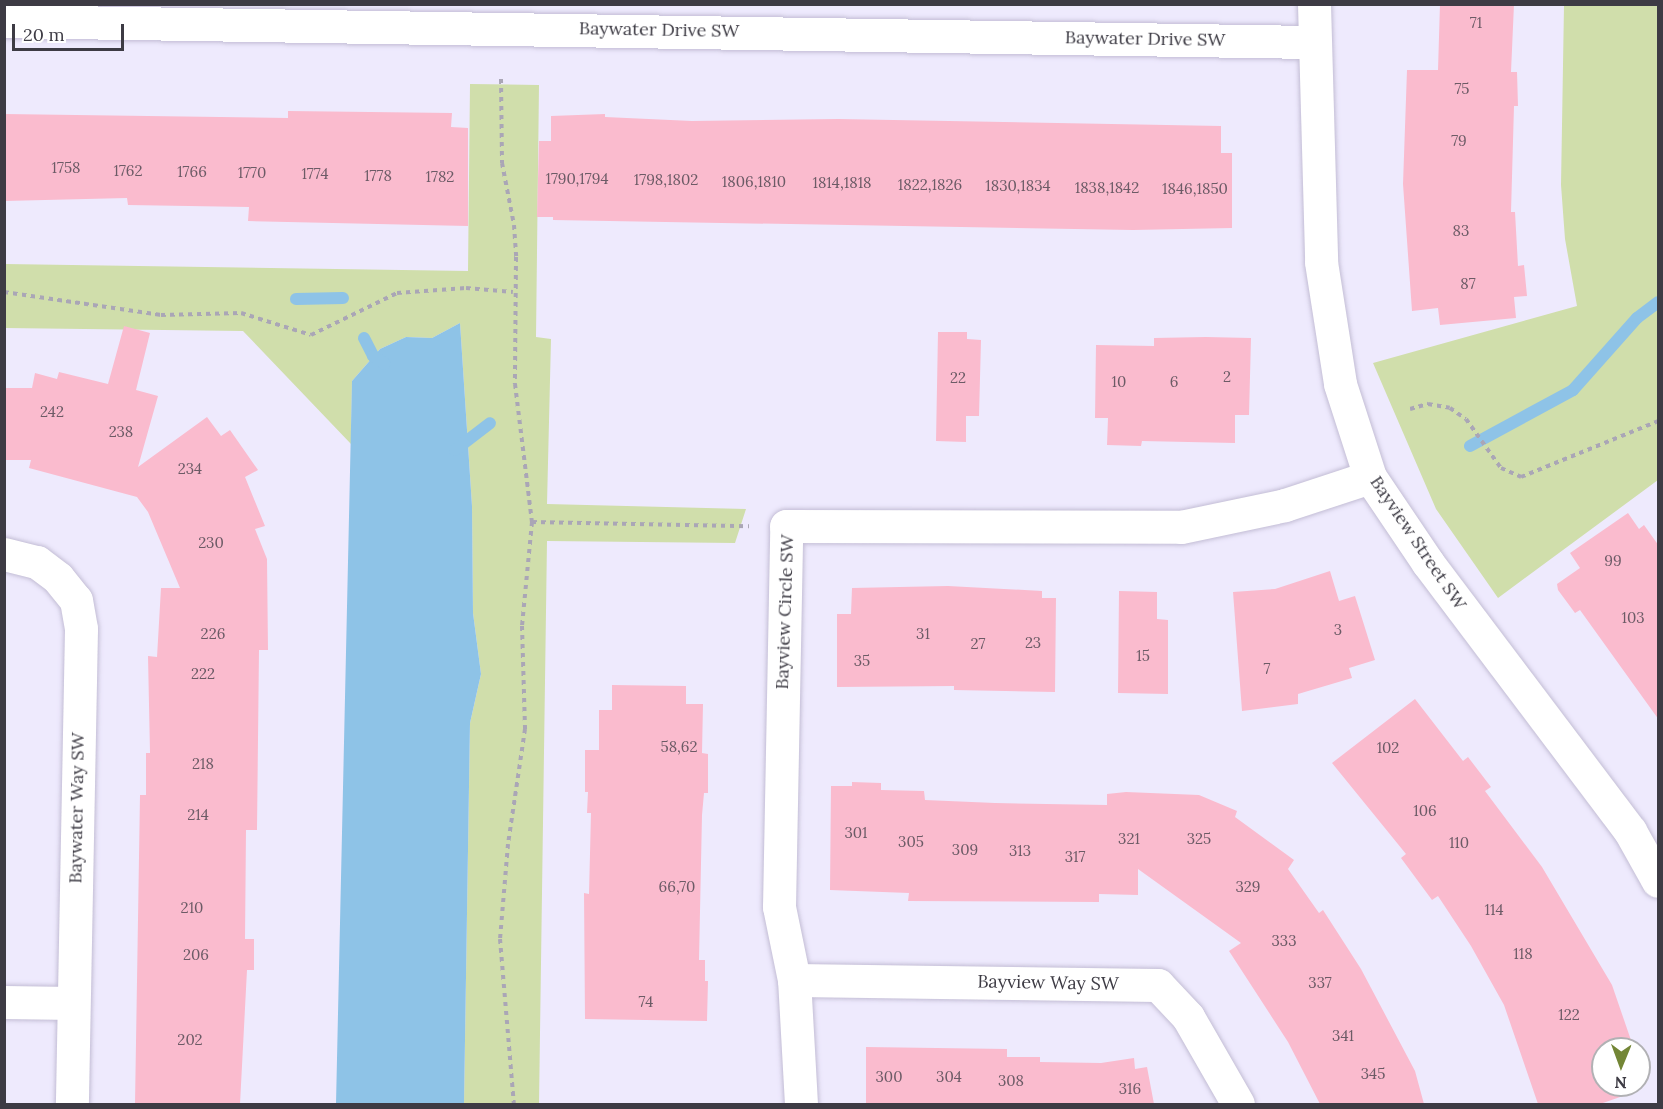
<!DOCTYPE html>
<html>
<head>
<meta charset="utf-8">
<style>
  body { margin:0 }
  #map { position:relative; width:1663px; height:1109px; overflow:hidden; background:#eeeafd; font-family:Lora,serif }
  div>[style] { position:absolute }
  .green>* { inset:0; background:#d0deab }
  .water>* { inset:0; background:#8ec3e7 }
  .stream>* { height:12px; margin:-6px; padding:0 6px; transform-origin:6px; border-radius:6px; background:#8ec3e7 }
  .building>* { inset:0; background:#fabbce }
  .path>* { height:4px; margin-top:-2px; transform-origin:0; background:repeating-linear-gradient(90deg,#aaa6b6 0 4.5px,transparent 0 9px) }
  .roads { filter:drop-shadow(0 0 2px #c3bdd5) drop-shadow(0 0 2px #c3bdd5) }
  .minor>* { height:33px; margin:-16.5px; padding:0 16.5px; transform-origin:16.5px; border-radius:16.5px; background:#fff }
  span { translate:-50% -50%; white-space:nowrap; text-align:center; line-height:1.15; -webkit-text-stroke:4.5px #fff; paint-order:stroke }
  .number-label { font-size:15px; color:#6c5b66 }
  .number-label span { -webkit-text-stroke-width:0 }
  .street-label { font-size:18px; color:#3d3b44 }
  .frame { position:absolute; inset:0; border:6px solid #3d3b44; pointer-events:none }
  .north { position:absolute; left:1591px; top:1037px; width:60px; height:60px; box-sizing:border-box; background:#fff; border:2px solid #b1b1b4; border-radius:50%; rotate:181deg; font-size:16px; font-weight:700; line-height:24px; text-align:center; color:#3d3b44 }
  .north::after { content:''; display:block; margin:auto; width:21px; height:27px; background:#738636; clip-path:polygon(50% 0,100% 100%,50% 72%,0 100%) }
  .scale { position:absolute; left:12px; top:24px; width:112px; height:27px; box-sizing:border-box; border:3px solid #3d3b44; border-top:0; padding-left:8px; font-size:18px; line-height:21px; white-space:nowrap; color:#3d3b44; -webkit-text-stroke:4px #fff; paint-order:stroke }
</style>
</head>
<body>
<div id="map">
  <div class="green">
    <div style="clip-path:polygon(1564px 5px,1658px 5px,1658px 480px,1498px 598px,1436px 509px,1373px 363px,1577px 306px,1565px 239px,1561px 185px)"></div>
    <div style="clip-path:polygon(470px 84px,539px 85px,536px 337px,551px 339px,547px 504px,746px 509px,735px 543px,547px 541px,539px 1104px,464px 1104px,470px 723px,481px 674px,473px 613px,472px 506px,460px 323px,432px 338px,406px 337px,380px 349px,352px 381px,351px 444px,243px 331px,5px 328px,5px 264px,468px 271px)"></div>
  </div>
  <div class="water">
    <div style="clip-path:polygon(460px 323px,472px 506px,473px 613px,481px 674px,470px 723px,464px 1104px,336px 1104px,352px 381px,380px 349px,406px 337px,432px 338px)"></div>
  </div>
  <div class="stream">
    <div style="left:296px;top:299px;width:47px;rotate:-1.2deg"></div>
    <div style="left:364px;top:338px;width:20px;rotate:63deg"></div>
    <div style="left:373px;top:356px;width:14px;rotate:34deg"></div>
    <div style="left:1470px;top:446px;width:117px;rotate:-28.5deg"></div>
    <div style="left:1573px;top:390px;width:96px;rotate:-48.4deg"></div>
    <div style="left:1637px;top:318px;width:26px;rotate:-37deg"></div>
    <div style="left:455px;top:450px;width:44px;rotate:-37.6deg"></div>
  </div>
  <div class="building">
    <div style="clip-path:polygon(1440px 4px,1514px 4px,1511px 72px,1517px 72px,1518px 106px,1514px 106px,1511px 212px,1515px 212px,1518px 266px,1524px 265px,1527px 296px,1514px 297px,1516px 318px,1440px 325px,1438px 308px,1412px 311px,1403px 184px,1407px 70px,1438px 70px)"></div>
    <div style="clip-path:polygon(288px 111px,452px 113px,451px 127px,468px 128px,468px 226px,248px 221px,249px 207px,128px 205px,127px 198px,4px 201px,4px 114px,288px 118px)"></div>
    <div style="clip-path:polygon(605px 114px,605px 117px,692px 121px,838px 119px,1221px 126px,1221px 153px,1232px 153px,1232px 228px,1133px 230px,553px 220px,553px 217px,537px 217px,539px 141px,551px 141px,551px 116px)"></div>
    <div style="clip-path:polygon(124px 326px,150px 333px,136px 390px,158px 396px,138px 467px,207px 417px,221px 436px,230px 430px,258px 470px,245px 477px,265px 526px,255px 529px,267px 559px,268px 650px,259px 650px,257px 830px,246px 830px,245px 939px,254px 939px,254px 970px,247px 970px,240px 1104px,135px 1104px,140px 795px,146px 795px,146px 753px,150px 753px,148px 656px,157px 657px,161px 588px,180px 588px,148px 512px,137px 497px,29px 468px,31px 460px,4px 460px,4px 388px,32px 388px,35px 373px,57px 379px,59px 372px,108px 384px)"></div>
    <div style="clip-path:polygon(938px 332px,967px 332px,967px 339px,981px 340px,979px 416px,966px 416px,966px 442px,936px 441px)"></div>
    <div style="clip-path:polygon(1206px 337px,1251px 338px,1249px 415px,1235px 415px,1235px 443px,1142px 441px,1141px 446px,1107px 445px,1108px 418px,1095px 418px,1096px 345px,1154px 346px,1154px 338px)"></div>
    <div style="clip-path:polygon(1628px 513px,1639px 529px,1644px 525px,1659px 546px,1659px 720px,1580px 610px,1575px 613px,1558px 590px,1557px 584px,1580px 568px,1570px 553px)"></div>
    <div style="clip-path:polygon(1330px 571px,1339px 601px,1355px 596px,1375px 660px,1349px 668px,1352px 678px,1298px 694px,1298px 704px,1242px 711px,1233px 592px,1275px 589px)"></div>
    <div style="clip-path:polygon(948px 586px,1042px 591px,1042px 598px,1056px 598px,1055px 692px,954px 690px,954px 686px,837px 687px,837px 614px,851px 614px,852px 588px)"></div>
    <div style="clip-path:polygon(1119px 591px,1157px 592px,1157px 619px,1168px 620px,1168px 694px,1118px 693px)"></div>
    <div style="clip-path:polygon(612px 685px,686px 686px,686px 704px,703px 704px,702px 753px,708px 754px,708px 793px,704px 793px,702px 815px,699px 960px,705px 960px,705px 981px,708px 981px,707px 1021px,585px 1019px,584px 893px,589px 894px,591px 813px,587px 813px,588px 792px,585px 792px,585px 750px,599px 750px,599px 710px,612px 710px)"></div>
    <div style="clip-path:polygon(1415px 699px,1463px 761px,1468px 757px,1491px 787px,1485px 791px,1542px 867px,1612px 985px,1634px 1049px,1603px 1049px,1603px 1085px,1619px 1085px,1623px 1096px,1600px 1104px,1538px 1104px,1504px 1005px,1471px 946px,1438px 896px,1432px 900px,1401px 858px,1406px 854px,1332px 763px)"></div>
    <div style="clip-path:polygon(852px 782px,881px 783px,881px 790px,924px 791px,925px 800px,995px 803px,1107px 805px,1107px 794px,1126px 792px,1199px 795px,1237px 811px,1235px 817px,1294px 860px,1288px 869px,1319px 913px,1323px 910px,1361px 969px,1415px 1071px,1424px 1104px,1320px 1104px,1288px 1042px,1229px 951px,1241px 943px,1138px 869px,1138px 895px,1099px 894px,1099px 902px,908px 901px,909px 893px,830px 890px,831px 786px,852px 786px)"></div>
    <div style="clip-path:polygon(866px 1047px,1007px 1049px,1007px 1057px,1040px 1057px,1040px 1062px,1101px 1063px,1134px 1058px,1135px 1069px,1147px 1067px,1154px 1104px,866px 1104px)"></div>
  </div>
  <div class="path">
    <div style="left:501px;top:79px;width:84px;rotate:89.3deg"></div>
    <div style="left:502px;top:163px;width:63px;rotate:79deg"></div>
    <div style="left:514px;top:225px;width:32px;rotate:86deg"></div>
    <div style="left:516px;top:257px;width:127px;rotate:90.5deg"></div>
    <div style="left:515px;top:384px;width:139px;rotate:83deg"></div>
    <div style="left:532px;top:522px;width:104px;rotate:95.5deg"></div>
    <div style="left:522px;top:626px;width:103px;rotate:88.3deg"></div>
    <div style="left:525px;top:729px;width:116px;rotate:98.4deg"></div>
    <div style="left:508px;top:844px;width:95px;rotate:94.8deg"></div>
    <div style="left:500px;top:939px;width:166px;rotate:85.2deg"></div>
    <div style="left:4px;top:292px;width:159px;rotate:8.3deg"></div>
    <div style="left:161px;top:315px;width:80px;rotate:-1.4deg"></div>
    <div style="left:241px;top:313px;width:73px;rotate:17.4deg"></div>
    <div style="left:311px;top:335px;width:96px;rotate:-26deg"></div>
    <div style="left:397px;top:293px;width:69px;rotate:-4.1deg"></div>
    <div style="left:466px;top:288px;width:47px;rotate:4.9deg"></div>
    <div style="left:1410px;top:409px;width:19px;rotate:-16deg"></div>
    <div style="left:1428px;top:404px;width:22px;rotate:10deg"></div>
    <div style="left:1450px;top:408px;width:19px;rotate:35deg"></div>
    <div style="left:1466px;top:419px;width:60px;rotate:54.5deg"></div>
    <div style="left:1501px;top:468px;width:22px;rotate:24deg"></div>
    <div style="left:1521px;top:477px;width:148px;rotate:-22.2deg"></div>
    <div style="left:532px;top:522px;width:217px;rotate:1.1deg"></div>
  </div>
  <div class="roads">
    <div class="minor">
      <div style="left:1314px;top:4px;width:258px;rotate:88.4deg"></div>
      <div style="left:1321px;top:262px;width:123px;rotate:81.1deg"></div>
      <div style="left:1340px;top:384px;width:98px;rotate:72.1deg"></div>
      <div style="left:1370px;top:477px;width:104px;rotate:56deg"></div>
      <div style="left:1428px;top:563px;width:336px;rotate:53deg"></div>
      <div style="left:1630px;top:831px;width:57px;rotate:60.8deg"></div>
      <div style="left:4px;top:21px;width:1310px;rotate:0.92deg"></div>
      <div style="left:4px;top:554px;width:34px;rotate:14deg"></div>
      <div style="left:37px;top:562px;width:26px;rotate:37deg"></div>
      <div style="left:58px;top:578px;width:28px;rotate:51deg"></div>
      <div style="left:76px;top:600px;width:29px;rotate:80deg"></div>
      <div style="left:81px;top:629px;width:475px;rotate:91.1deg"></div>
      <div style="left:794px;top:980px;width:364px;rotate:0.8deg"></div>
      <div style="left:1158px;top:985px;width:44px;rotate:46.8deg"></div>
      <div style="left:1188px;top:1017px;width:100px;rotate:60.1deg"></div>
      <div style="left:4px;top:1002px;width:69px;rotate:0.8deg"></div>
      <div style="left:801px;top:1104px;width:124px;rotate:-93.2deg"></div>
      <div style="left:794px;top:980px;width:75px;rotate:-101.6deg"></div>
      <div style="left:779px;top:907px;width:381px;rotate:-88.9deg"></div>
      <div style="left:786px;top:526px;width:395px;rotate:0.1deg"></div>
      <div style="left:1181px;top:527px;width:106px;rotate:-11.9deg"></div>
      <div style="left:1285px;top:505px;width:89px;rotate:-18.2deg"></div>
    </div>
  </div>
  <div class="number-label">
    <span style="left:1476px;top:23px">71</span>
    <span style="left:1462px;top:89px">75</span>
    <span style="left:1459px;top:141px">79</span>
    <span style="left:66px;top:168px">1758</span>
    <span style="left:128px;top:171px">1762</span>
    <span style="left:192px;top:172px">1766</span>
    <span style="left:252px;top:173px">1770</span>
    <span style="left:315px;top:174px">1774</span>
    <span style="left:378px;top:176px">1778</span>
    <span style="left:440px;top:177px">1782</span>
    <span style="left:577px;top:179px">1790,1794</span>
    <span style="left:666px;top:180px">1798,1802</span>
    <span style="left:754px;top:182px">1806,1810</span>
    <span style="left:842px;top:183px">1814,1818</span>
    <span style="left:930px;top:185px">1822,1826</span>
    <span style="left:1018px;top:186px">1830,1834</span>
    <span style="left:1107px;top:188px">1838,1842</span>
    <span style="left:1195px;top:189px">1846,1850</span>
    <span style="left:1461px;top:231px">83</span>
    <span style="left:1468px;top:284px">87</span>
    <span style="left:1227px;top:377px">2</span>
    <span style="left:958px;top:378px">22</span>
    <span style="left:1119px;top:382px">10</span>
    <span style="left:1174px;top:382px">6</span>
    <span style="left:52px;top:412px">242</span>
    <span style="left:121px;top:432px">238</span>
    <span style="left:190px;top:469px">234</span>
    <span style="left:211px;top:543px">230</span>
    <span style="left:1613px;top:561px">99</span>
    <span style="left:1633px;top:618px">103</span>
    <span style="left:1338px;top:630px">3</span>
    <span style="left:213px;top:634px">226</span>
    <span style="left:923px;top:634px">31</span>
    <span style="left:1033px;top:643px">23</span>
    <span style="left:978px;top:644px">27</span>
    <span style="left:1143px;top:656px">15</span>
    <span style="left:862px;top:661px">35</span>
    <span style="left:1267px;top:669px">7</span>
    <span style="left:203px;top:674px">222</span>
    <span style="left:679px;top:747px">58,62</span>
    <span style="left:1388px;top:748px">102</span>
    <span style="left:203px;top:764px">218</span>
    <span style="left:1425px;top:811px">106</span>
    <span style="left:198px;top:815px">214</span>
    <span style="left:856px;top:833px">301</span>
    <span style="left:1129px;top:839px">321</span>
    <span style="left:1199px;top:839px">325</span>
    <span style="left:911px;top:842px">305</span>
    <span style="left:1459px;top:843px">110</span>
    <span style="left:965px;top:850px">309</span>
    <span style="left:1020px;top:851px">313</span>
    <span style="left:1075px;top:857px">317</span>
    <span style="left:677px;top:887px">66,70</span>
    <span style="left:1248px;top:887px">329</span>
    <span style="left:192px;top:908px">210</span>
    <span style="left:1494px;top:910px">114</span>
    <span style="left:1284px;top:941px">333</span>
    <span style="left:1523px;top:954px">118</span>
    <span style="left:196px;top:955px">206</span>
    <span style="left:1320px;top:983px">337</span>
    <span style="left:646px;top:1002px">74</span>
    <span style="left:1569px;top:1015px">122</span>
    <span style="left:1343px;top:1036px">341</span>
    <span style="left:190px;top:1040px">202</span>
    <span style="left:1373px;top:1074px">345</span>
    <span style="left:889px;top:1077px">300</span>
    <span style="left:949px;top:1077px">304</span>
    <span style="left:1011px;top:1081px">308</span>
    <span style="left:1130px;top:1089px">316</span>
  </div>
  <div class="street-label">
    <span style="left:659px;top:30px;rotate:1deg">Baywater Drive SW</span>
    <span style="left:1145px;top:39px;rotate:1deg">Baywater Drive SW</span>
    <span style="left:1418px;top:543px;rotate:56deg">Bayview Street SW</span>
    <span style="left:785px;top:612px;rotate:-88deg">Bayview Circle SW</span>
    <span style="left:77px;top:808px;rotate:-89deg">Baywater Way SW</span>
    <span style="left:1048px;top:983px;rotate:1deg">Bayview Way SW</span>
  </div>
  <div class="frame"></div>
  <div class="north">N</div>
  <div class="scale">20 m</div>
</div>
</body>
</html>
